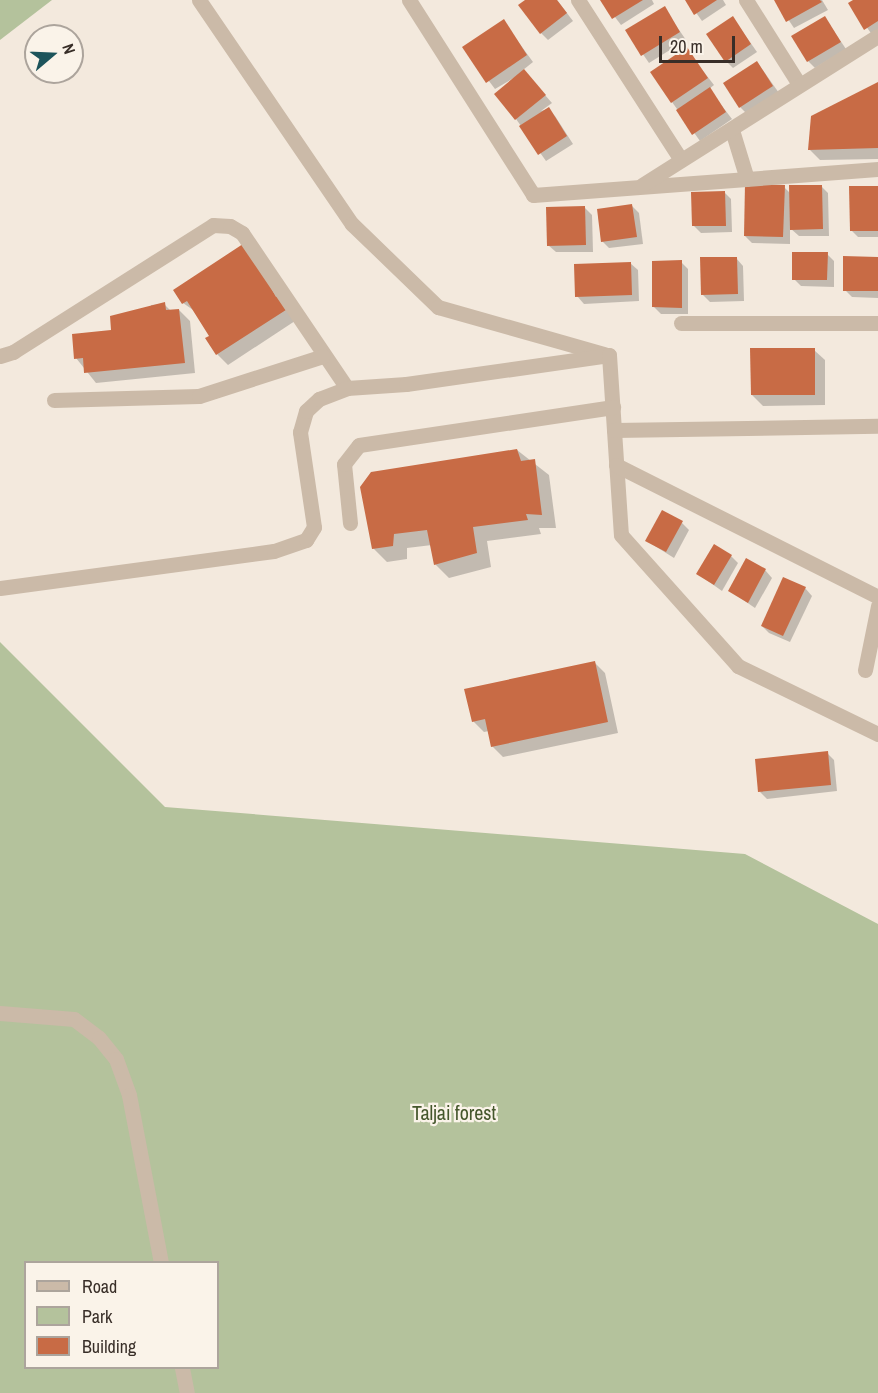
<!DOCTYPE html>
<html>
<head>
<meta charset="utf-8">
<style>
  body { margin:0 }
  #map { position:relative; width:878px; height:1393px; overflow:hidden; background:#f3e9dd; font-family:"Archivo Narrow",sans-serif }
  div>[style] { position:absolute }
  .green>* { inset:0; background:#b4c29c }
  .shadow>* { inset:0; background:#0003 }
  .building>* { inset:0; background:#c86b45 }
  .minor>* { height:15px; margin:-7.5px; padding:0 7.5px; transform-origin:7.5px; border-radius:7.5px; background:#cbbaa8 }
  span { translate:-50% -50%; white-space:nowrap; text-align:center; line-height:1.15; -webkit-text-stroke:4.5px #faf3e9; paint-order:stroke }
  .park-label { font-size:20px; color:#45572c }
  .legend { position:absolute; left:24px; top:1261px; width:195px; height:108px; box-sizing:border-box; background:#faf3e9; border:2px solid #aca49c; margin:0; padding:8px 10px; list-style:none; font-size:18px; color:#382e28 }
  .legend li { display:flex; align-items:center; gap:12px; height:30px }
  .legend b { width:30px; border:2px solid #aca49c }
  .north { position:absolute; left:24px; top:24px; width:60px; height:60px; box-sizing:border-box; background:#faf3e9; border:2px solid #aca49c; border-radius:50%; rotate:71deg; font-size:16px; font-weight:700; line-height:24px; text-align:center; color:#382e28 }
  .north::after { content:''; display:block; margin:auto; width:21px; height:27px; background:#1d545b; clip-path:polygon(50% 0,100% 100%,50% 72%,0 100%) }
  .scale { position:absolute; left:659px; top:36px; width:76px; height:27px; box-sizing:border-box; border:3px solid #382e28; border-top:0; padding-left:8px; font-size:18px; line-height:21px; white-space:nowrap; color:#382e28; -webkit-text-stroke:4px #faf3e9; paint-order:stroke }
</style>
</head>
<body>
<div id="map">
  <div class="green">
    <div style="clip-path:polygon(0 0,52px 0,0 40px)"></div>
    <div style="clip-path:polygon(evenodd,0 642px,165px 807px,745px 854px,878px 924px,878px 1393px,0 1393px,0 642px,26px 1262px,218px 1262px,218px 1368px,26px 1368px,26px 1262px)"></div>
  </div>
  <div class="shadow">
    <div style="clip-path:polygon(528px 0,557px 0,573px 21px,548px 40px,541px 33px)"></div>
    <div style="clip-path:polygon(602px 0,652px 0,654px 4px,621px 25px)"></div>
    <div style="clip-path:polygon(687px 0,723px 0,726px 5px,702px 21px)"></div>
    <div style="clip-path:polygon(775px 0,822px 0,828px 10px,794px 28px)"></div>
    <div style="clip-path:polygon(855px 0,878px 0,878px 33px,873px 36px,850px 4px)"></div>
    <div style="clip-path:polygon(664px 8px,686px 40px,649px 63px,627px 31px)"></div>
    <div style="clip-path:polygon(733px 18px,757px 52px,733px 68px,726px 61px)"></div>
    <div style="clip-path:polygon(825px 18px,846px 49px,815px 68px,808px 61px)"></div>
    <div style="clip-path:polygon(503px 21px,533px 62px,523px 70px,552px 103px,541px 111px,548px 109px,555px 116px,573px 144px,546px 161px,516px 119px,517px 76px,495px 89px,464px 48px)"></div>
    <div style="clip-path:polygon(686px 49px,714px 85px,709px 89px,732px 119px,700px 141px,672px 102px)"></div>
    <div style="clip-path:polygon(757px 62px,779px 93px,747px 114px,740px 107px)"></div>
    <div style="clip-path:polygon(878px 84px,878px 159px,820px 160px,809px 149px)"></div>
    <div style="clip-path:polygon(821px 186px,828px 193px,829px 236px,799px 236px,790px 228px,790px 244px,752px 243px,745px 236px,784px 187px,791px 194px)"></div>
    <div style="clip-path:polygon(878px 188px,878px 237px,858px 237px,851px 230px)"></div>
    <div style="clip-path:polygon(724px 192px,731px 199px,732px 232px,701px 233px,694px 226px)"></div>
    <div style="clip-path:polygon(632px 206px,639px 213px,643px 244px,609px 248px,602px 241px)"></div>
    <div style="clip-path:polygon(585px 208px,592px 215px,593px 252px,556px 252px,548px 245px)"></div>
    <div style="clip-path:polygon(246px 244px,298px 319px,228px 365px,217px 354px,212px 336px,196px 312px,183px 303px)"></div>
    <div style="clip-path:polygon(827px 254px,834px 261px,834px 287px,801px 286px,794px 279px)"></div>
    <div style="clip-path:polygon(736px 258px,743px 266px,744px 301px,710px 302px,702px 294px)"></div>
    <div style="clip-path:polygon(878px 258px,878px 298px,852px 297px,845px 290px)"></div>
    <div style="clip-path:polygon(681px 262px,688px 269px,688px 314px,661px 314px,654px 307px)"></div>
    <div style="clip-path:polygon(630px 263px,638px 270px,639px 301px,584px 304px,577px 296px)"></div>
    <div style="clip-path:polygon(164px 304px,171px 311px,179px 310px,190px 321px,195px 373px,96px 383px,76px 358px,151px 309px,151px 305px)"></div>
    <div style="clip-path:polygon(814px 350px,825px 360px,825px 405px,763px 406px,752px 395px)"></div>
    <div style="clip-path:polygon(517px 450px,549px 475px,556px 528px,539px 528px,541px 534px,487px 541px,491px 567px,449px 578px,435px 564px,432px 545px,407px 548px,407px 559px,387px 562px,373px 548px,361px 487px)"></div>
    <div style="clip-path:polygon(682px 523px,689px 530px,674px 558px,647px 541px)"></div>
    <div style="clip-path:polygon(731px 556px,738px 563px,722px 591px,698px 574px)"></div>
    <div style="clip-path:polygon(765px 570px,772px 578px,755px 608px,730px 591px)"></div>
    <div style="clip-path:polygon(805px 588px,812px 596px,790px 642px,769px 633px,762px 626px)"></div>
    <div style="clip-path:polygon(595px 663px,605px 673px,618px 733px,503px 757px,492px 746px,489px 731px,484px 732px,473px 721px)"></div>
    <div style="clip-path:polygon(827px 753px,834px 760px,837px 791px,767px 799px,760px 792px)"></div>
  </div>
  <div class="building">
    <div style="clip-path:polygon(525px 0,557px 0,567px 13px,540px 34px,518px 5px)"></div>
    <div style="clip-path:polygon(600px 0,643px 0,612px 19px)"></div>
    <div style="clip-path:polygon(685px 0,717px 0,694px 15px)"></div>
    <div style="clip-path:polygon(774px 0,820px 0,822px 2px,786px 22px)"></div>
    <div style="clip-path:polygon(853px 0,878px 0,878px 21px,864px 30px,848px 3px)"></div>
    <div style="clip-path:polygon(665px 6px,680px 32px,641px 56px,625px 30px)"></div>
    <div style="clip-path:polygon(733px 16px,751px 44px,725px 62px,706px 34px)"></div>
    <div style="clip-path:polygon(825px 16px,841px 42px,807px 62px,791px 36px)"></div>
    <div style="clip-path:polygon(504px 19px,527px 55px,486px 83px,462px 47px)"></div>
    <div style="clip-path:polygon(687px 47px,708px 78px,671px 103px,650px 72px)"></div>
    <div style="clip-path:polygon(757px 61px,773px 86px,739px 108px,723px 83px)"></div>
    <div style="clip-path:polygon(524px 69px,546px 95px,515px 120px,494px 94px)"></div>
    <div style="clip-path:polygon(878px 82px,878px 148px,808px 150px,811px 116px)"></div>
    <div style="clip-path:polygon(710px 87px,726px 112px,692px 135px,676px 110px)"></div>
    <div style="clip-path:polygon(549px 107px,567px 136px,538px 155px,519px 126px)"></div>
    <div style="clip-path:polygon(745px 184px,785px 185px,783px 237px,744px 236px)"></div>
    <div style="clip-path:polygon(789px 185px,822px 185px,823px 229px,790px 230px)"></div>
    <div style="clip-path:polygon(849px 186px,878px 186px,878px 231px,850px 231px)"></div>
    <div style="clip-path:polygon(725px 191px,726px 226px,692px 226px,691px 192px)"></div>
    <div style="clip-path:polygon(632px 204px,637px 237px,601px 242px,597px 209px)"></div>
    <div style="clip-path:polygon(585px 206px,586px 245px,547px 246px,546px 207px)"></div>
    <div style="clip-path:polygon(246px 242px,276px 297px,280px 295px,289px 308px,216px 355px,205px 338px,209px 336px,187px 301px,182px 304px,173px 290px)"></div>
    <div style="clip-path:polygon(792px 252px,828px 252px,827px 280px,792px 280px)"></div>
    <div style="clip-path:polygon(843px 256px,878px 257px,878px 291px,843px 291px)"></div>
    <div style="clip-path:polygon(700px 257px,737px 257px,738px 294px,701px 295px)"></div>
    <div style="clip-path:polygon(682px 260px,682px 308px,652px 307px,652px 261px)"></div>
    <div style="clip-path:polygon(631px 262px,632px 295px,575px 297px,574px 264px)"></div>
    <div style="clip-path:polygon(165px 302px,166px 310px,179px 309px,185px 363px,84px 373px,83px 358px,74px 359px,72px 334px,111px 330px,110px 316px)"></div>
    <div style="clip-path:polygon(750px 348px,815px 348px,815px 395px,751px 395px)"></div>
    <div style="clip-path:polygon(517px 449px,521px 461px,535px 459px,542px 515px,526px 514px,528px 520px,473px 527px,477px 553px,434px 565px,427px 530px,394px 534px,393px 546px,372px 549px,360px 487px,371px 472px)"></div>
    <div style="clip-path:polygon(662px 510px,683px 521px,666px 552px,645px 541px)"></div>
    <div style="clip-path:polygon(714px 544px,732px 555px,714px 585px,696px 574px)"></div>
    <div style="clip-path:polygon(746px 558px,766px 569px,748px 603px,728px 591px)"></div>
    <div style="clip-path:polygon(783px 577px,806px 587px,783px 636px,761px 626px)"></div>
    <div style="clip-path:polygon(595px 661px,608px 722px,491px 747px,485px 719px,472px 722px,464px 689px)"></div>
    <div style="clip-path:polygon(828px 751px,831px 785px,758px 792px,755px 759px)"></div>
  </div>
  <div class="minor">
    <div style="left:199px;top:0;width:271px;rotate:55.7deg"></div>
    <div style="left:352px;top:224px;width:120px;rotate:44deg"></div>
    <div style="left:438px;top:307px;width:173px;rotate:15.8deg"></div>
    <div style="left:409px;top:0;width:231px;rotate:57.5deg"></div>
    <div style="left:533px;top:195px;width:346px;rotate:-4.3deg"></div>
    <div style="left:578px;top:0;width:190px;rotate:57.2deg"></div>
    <div style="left:746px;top:0;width:99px;rotate:57.8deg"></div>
    <div style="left:732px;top:130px;width:51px;rotate:73deg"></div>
    <div style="left:642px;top:185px;width:279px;rotate:-32.3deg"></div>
    <div style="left:681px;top:323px;width:197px"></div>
    <div style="left:0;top:356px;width:14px;rotate:-17deg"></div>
    <div style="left:13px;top:352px;width:237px;rotate:-32.4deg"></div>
    <div style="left:213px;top:225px;width:17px;rotate:3deg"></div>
    <div style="left:230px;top:226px;width:14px;rotate:30deg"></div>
    <div style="left:242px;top:233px;width:187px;rotate:55.9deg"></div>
    <div style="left:347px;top:388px;width:59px;rotate:-3.9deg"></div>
    <div style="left:406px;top:384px;width:205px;rotate:-8.1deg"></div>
    <div style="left:609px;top:355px;width:180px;rotate:86.2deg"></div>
    <div style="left:621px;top:535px;width:176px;rotate:48.2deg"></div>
    <div style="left:738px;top:666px;width:156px;rotate:25.9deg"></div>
    <div style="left:54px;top:400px;width:145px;rotate:-1.6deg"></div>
    <div style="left:199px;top:396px;width:130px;rotate:-17.9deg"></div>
    <div style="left:614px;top:430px;width:264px;rotate:-0.9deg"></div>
    <div style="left:616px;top:465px;width:293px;rotate:26.7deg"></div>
    <div style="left:350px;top:523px;width:59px;rotate:-95.8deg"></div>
    <div style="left:344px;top:464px;width:24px;rotate:-52deg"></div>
    <div style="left:359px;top:445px;width:257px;rotate:-8.5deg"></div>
    <div style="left:0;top:588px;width:276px;rotate:-7.7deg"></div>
    <div style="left:274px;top:551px;width:34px;rotate:-19deg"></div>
    <div style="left:306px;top:540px;width:15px;rotate:-58deg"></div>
    <div style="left:314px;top:527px;width:96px;rotate:-98.4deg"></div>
    <div style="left:300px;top:432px;width:22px;rotate:-74deg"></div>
    <div style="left:306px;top:411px;width:18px;rotate:-43deg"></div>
    <div style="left:319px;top:399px;width:30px;rotate:-21deg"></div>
    <div style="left:865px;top:670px;width:65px;rotate:-78.5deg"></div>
    <div style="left:0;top:1013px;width:74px;rotate:4.6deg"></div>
    <div style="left:74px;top:1019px;width:31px;rotate:37deg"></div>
    <div style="left:99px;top:1038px;width:27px;rotate:51deg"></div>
    <div style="left:116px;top:1059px;width:38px;rotate:70deg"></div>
    <div style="left:129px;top:1095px;width:170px;rotate:79.2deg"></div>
    <div style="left:182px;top:1368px;width:25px;rotate:79deg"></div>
  </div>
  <div class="park-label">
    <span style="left:454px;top:1112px">Taljai forest</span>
  </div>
  <ul class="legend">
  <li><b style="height:8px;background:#cbbaa8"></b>Road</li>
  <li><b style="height:16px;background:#b4c29c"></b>Park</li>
  <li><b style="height:16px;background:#c86b45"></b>Building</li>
  </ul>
  <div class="north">N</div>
  <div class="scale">20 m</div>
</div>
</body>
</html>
